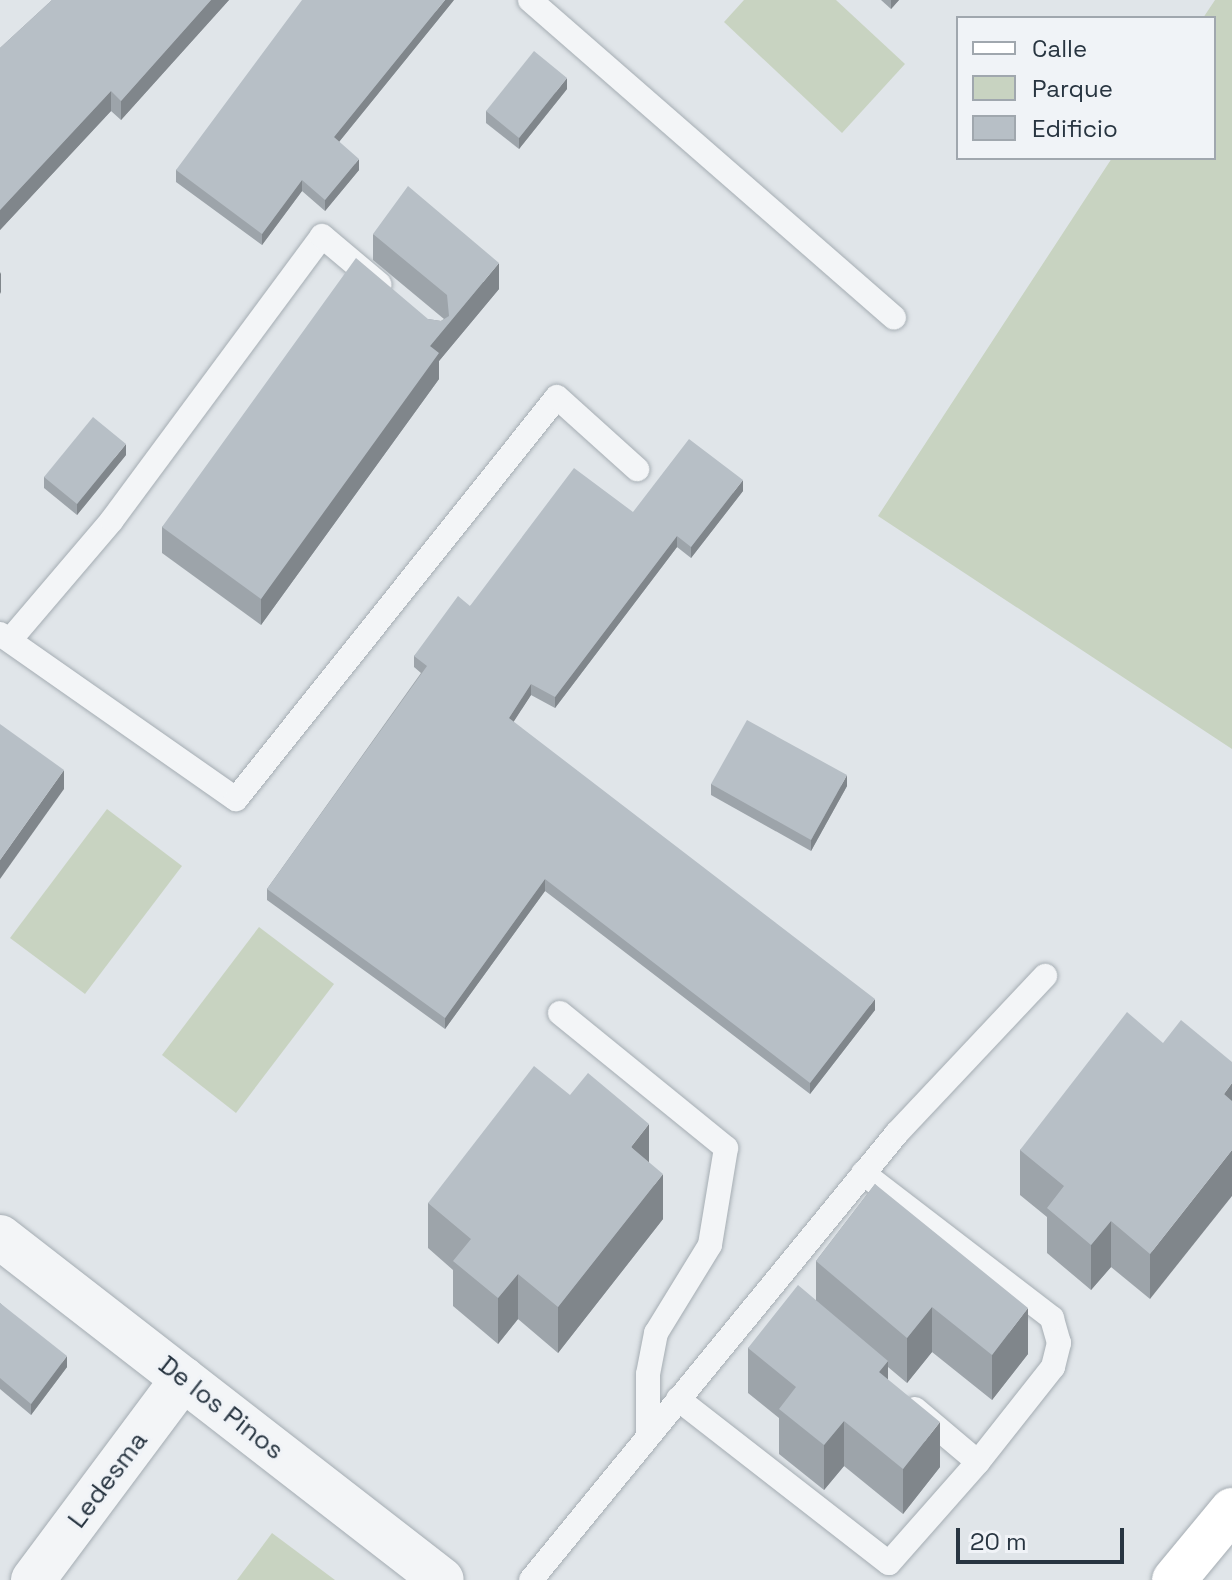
<!DOCTYPE html>
<html>
<head>
<meta charset="utf-8">
<style>
  body { margin:0 }
  #map { position:relative; width:1232px; height:1580px; overflow:hidden; background:#e0e5e9; font-family:"Space Grotesk",sans-serif }
  div>[style] { position:absolute }
  .green>* { inset:0; background:#c8d3c1 }
  .roads { filter:drop-shadow(0 0 2px #a5adb3) drop-shadow(0 0 2px #a5adb3) }
  .service>* { height:24px; margin:-12px; padding:0 12px; transform-origin:12px; border-radius:12px; background:#f3f5f7 }
  .minor>* { height:44px; margin:-22px; padding:0 22px; transform-origin:22px; border-radius:22px; background:#f3f5f7 }
  .tertiary>* { height:44px; margin:-22px; padding:0 22px; transform-origin:22px; border-radius:22px; background:#f3f5f7 }
  .primary>* { height:44px; margin:-22px; padding:0 22px; transform-origin:22px; border-radius:22px; background:#fff }
  .wall>* { inset:0; background:#9da4aa }
  .shaded-wall>* { inset:0; background:#80868b }
  .building>* { inset:0; background:#b7bfc6 }
  span { translate:-50% -50%; white-space:nowrap; text-align:center; line-height:1.15; -webkit-text-stroke:6px #f0f3f7; paint-order:stroke }
  .street-label { font-size:26px; color:#283541 }
  .legend { position:absolute; left:956px; top:16px; width:260px; height:144px; box-sizing:border-box; background:#f0f3f7; border:2px solid #a0a7ae; margin:0; padding:10px 14px; list-style:none; font-size:24px; color:#283541 }
  .legend li { display:flex; align-items:center; gap:16px; height:40px }
  .legend b { width:40px; border:2px solid #a0a7ae }
  .scale { position:absolute; left:956px; top:1528px; width:168px; height:36px; box-sizing:border-box; border:4px solid #283541; border-top:0; padding-left:10px; font-size:24px; line-height:28px; white-space:nowrap; color:#283541; -webkit-text-stroke:6px #f0f3f7; paint-order:stroke }
</style>
</head>
<body>
<div id="map">
  <div class="green">
    <div style="clip-path:polygon(744px 0,836px 0,905px 64px,842px 133px,724px 22px)"></div>
    <div style="clip-path:polygon(1215px 0,1232px 0,1232px 749px,878px 516px,1112px 158px,1214px 158px,1214px 18px,1203px 18px)"></div>
    <div style="clip-path:polygon(107px 809px,182px 866px,85px 994px,10px 938px)"></div>
    <div style="clip-path:polygon(259px 927px,334px 984px,236px 1113px,162px 1055px)"></div>
    <div style="clip-path:polygon(272px 1533px,335px 1580px,237px 1580px)"></div>
  </div>
  <div class="roads">
    <div class="service">
      <div style="left:530px;top:0;width:483px;rotate:41.1deg"></div>
      <div style="left:0;top:634px;width:288px;rotate:35deg"></div>
      <div style="left:236px;top:799px;width:514px;rotate:-51.39deg"></div>
      <div style="left:557px;top:397px;width:108px;rotate:42deg"></div>
      <div style="left:10px;top:640px;width:157px;rotate:-49.6deg"></div>
      <div style="left:112px;top:520px;width:353px;rotate:-53.5deg"></div>
      <div style="left:322px;top:236px;width:75px;rotate:40.1deg"></div>
      <div style="left:560px;top:1013px;width:214px;rotate:39.1deg"></div>
      <div style="left:726px;top:1148px;width:98px;rotate:99.4deg"></div>
      <div style="left:710px;top:1245px;width:103px;rotate:121.5deg"></div>
      <div style="left:656px;top:1333px;width:42px;rotate:101deg"></div>
      <div style="left:648px;top:1374px;width:60px;rotate:90deg"></div>
      <div style="left:678px;top:1399px;width:267px;rotate:37.9deg"></div>
      <div style="left:889px;top:1563px;width:135px;rotate:-48.6deg"></div>
      <div style="left:978px;top:1462px;width:121px;rotate:-51.7deg"></div>
      <div style="left:1053px;top:1367px;width:25px;rotate:-76deg"></div>
      <div style="left:1059px;top:1343px;width:26px;rotate:-106deg"></div>
      <div style="left:1052px;top:1318px;width:238px;rotate:-142.5deg"></div>
      <div style="left:915px;top:1409px;width:82px;rotate:40.1deg"></div>
      <div style="left:531px;top:1580px;width:578px;rotate:-50.69deg"></div>
      <div style="left:897px;top:1133px;width:216px;rotate:-46.7deg"></div>
    </div>
    <div class="minor">
      <div style="left:33px;top:1580px;width:251px;rotate:-53.3deg"></div>
    </div>
    <div class="tertiary">
      <div style="left:0;top:1237px;width:559px;rotate:37.81deg"></div>
    </div>
    <div class="primary">
      <div style="left:1174px;top:1580px;width:91px;rotate:-50.4deg"></div>
    </div>
  </div>
  <div class="wall">
    <div style="clip-path:polygon(52px 0,229px 0,121px 120px,111px 111px,0 230px,0 48px)"></div>
    <div style="clip-path:polygon(454px 0,339px 142px,359px 170px,325px 211px,302px 191px,262px 245px,176px 182px,176px 170px)"></div>
    <div style="clip-path:polygon(881px 0,899px 0,891px 9px)"></div>
    <div style="clip-path:polygon(567px 89px,519px 149px,486px 123px,486px 111px)"></div>
    <div style="clip-path:polygon(373px 234px,499px 289px,439px 361px,439px 379px,261px 625px,162px 553px,162px 527px,428px 319px,441px 321px,444px 319px,373px 260px)"></div>
    <div style="clip-path:polygon(126px 455px,77px 515px,44px 488px,44px 477px)"></div>
    <div style="clip-path:polygon(743px 491px,691px 558px,677px 547px,555px 708px,531px 695px,513px 722px,875px 1010px,810px 1094px,545px 891px,445px 1029px,267px 900px,267px 889px,421px 673px,414px 667px,414px 656px,470px 606px,633px 512px)"></div>
    <div style="clip-path:polygon(711px 784px,847px 786px,811px 851px,711px 795px)"></div>
    <div style="clip-path:polygon(1163px 1043px,1150px 1299px,1111px 1267px,1091px 1290px,1047px 1253px,1047px 1217px,1020px 1195px,1020px 1150px)"></div>
    <div style="clip-path:polygon(649px 1163px,663px 1219px,558px 1353px,518px 1319px,498px 1344px,453px 1306px,453px 1270px,428px 1248px,428px 1203px)"></div>
    <div style="clip-path:polygon(875px 1184px,1028px 1354px,992px 1400px,932px 1352px,907px 1383px,888px 1367px,888px 1380px,940px 1467px,903px 1514px,844px 1466px,824px 1490px,779px 1454px,779px 1418px,748px 1393px,748px 1348px,816px 1300px,816px 1261px)"></div>
    <div style="clip-path:polygon(0 1303px,67px 1367px,31px 1415px,0 1389px)"></div>
  </div>
  <div class="shaded-wall">
    <div style="clip-path:polygon(211px 0,229px 0,121px 120px,121px 101px)"></div>
    <div style="clip-path:polygon(445px 0,454px 0,334px 148px,334px 137px)"></div>
    <div style="clip-path:polygon(891px 0,899px 0,891px 9px)"></div>
    <div style="clip-path:polygon(567px 78px,567px 89px,519px 149px,519px 138px)"></div>
    <div style="clip-path:polygon(111px 91px,111px 111px,0 230px,0 210px)"></div>
    <div style="clip-path:polygon(359px 159px,359px 170px,325px 211px,325px 200px)"></div>
    <div style="clip-path:polygon(302px 180px,302px 191px,262px 245px,262px 234px)"></div>
    <div style="clip-path:polygon(499px 263px,499px 289px,439px 361px,439px 379px,261px 625px,261px 599px,430px 346px)"></div>
    <div style="clip-path:polygon(1px 272px,1px 292px,0 294px,0 274px)"></div>
    <div style="clip-path:polygon(126px 444px,126px 455px,77px 515px,77px 504px)"></div>
    <div style="clip-path:polygon(743px 480px,743px 491px,691px 558px,691px 547px)"></div>
    <div style="clip-path:polygon(677px 536px,677px 547px,555px 708px,555px 697px)"></div>
    <div style="clip-path:polygon(531px 684px,531px 695px,509px 729px,509px 718px)"></div>
    <div style="clip-path:polygon(64px 770px,64px 789px,0 879px,0 860px)"></div>
    <div style="clip-path:polygon(847px 775px,847px 786px,811px 851px,811px 840px)"></div>
    <div style="clip-path:polygon(545px 879px,545px 891px,445px 1029px,445px 1018px)"></div>
    <div style="clip-path:polygon(875px 999px,875px 1010px,810px 1094px,810px 1083px)"></div>
    <div style="clip-path:polygon(1232px 1083px,1232px 1129px,1224px 1094px)"></div>
    <div style="clip-path:polygon(649px 1124px,649px 1169px,631px 1147px)"></div>
    <div style="clip-path:polygon(1232px 1150px,1232px 1196px,1150px 1299px,1150px 1254px)"></div>
    <div style="clip-path:polygon(663px 1174px,663px 1219px,558px 1353px,558px 1307px)"></div>
    <div style="clip-path:polygon(1111px 1221px,1111px 1267px,1091px 1290px,1091px 1245px)"></div>
    <div style="clip-path:polygon(518px 1274px,518px 1319px,498px 1344px,498px 1298px)"></div>
    <div style="clip-path:polygon(932px 1307px,932px 1352px,907px 1383px,907px 1338px)"></div>
    <div style="clip-path:polygon(1028px 1308px,1028px 1354px,992px 1400px,992px 1355px)"></div>
    <div style="clip-path:polygon(67px 1356px,67px 1367px,31px 1415px,31px 1404px)"></div>
    <div style="clip-path:polygon(888px 1361px,888px 1406px,879px 1372px)"></div>
    <div style="clip-path:polygon(844px 1421px,844px 1466px,824px 1490px,824px 1445px)"></div>
    <div style="clip-path:polygon(940px 1422px,940px 1467px,903px 1514px,903px 1469px)"></div>
  </div>
  <div class="building">
    <div style="clip-path:polygon(52px 0,211px 0,121px 101px,111px 91px,0 210px,0 48px)"></div>
    <div style="clip-path:polygon(302px 0,445px 0,334px 137px,359px 159px,325px 200px,302px 180px,262px 234px,176px 170px)"></div>
    <div style="clip-path:polygon(534px 51px,567px 78px,519px 138px,486px 111px)"></div>
    <div style="clip-path:polygon(408px 186px,499px 263px,430px 346px,439px 353px,261px 599px,162px 527px,356px 258px,428px 319px,441px 321px,449px 316px,447px 295px,373px 234px)"></div>
    <div style="clip-path:polygon(93px 417px,126px 444px,77px 504px,44px 477px)"></div>
    <div style="clip-path:polygon(689px 439px,743px 480px,691px 547px,677px 536px,555px 697px,531px 684px,509px 718px,875px 999px,810px 1083px,545px 879px,445px 1018px,267px 889px,427px 666px,414px 656px,458px 596px,470px 606px,574px 468px,633px 512px)"></div>
    <div style="clip-path:polygon(747px 720px,847px 775px,811px 840px,711px 784px)"></div>
    <div style="clip-path:polygon(0 724px,64px 770px,0 860px)"></div>
    <div style="clip-path:polygon(1127px 1012px,1163px 1043px,1181px 1020px,1232px 1062px,1232px 1083px,1224px 1094px,1232px 1101px,1232px 1150px,1150px 1254px,1111px 1221px,1091px 1245px,1047px 1208px,1064px 1186px,1020px 1150px)"></div>
    <div style="clip-path:polygon(534px 1066px,570px 1095px,588px 1073px,649px 1124px,631px 1147px,663px 1174px,558px 1307px,518px 1274px,498px 1298px,453px 1261px,471px 1239px,428px 1203px)"></div>
    <div style="clip-path:polygon(875px 1184px,1028px 1308px,992px 1355px,932px 1307px,907px 1338px,816px 1261px)"></div>
    <div style="clip-path:polygon(798px 1285px,888px 1361px,879px 1372px,940px 1422px,903px 1469px,844px 1421px,824px 1445px,779px 1409px,796px 1387px,748px 1348px)"></div>
    <div style="clip-path:polygon(0 1303px,67px 1356px,31px 1404px,0 1378px)"></div>
  </div>
  <div class="street-label">
    <span style="left:221px;top:1408px;rotate:38deg">De los Pinos</span>
    <span style="left:108px;top:1480px;rotate:-53deg">Ledesma</span>
  </div>
  <ul class="legend">
  <li><b style="height:10px;background:#fff"></b>Calle</li>
  <li><b style="height:22px;background:#c8d3c1"></b>Parque</li>
  <li><b style="height:22px;background:#b7bfc6"></b>Edificio</li>
  </ul>
  <div class="scale">20 m</div>
</div>
</body>
</html>
